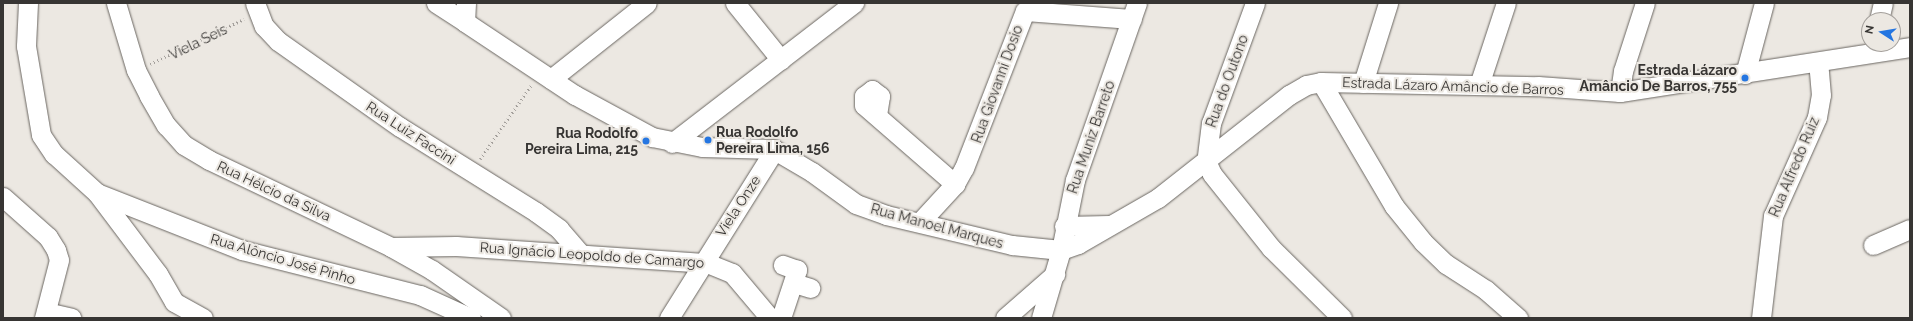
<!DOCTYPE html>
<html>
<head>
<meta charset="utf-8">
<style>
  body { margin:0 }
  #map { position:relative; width:1913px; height:321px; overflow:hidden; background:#ece8e2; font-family:Raleway,sans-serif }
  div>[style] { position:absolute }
  .path>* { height:2.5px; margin-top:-1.25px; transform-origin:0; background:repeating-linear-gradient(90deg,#a4a09c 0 1px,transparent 0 4px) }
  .roads { filter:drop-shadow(0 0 1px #6a6661) drop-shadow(0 0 1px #6a6661) }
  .minor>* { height:19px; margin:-9.5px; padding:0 9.5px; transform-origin:9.5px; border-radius:9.5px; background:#fff }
  .dots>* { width:11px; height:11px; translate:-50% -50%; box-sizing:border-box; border:2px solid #ece8e2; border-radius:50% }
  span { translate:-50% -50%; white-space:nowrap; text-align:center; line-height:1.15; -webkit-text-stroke:4px #ece8e2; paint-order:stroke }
  .street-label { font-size:14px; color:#373533 }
  .poi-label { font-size:14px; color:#373533; font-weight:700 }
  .right { translate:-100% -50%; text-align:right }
  .left { translate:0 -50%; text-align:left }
  .frame { position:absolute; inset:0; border:4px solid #373533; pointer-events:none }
  .north { position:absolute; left:1861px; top:12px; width:40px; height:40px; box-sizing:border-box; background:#ece8e2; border:1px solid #a4a09c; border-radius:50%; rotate:282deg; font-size:11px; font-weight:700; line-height:16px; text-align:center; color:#373533 }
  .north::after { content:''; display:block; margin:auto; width:14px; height:18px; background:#2576e1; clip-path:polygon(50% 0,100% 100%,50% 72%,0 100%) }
</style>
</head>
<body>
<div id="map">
  <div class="path">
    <div style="left:150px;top:64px;width:104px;rotate:-25.6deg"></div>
    <div style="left:480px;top:159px;width:91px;rotate:-55.3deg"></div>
  </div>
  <div class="roads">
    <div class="minor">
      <div style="left:28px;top:3px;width:43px;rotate:92.7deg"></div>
      <div style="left:26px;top:46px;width:90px;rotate:80.4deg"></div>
      <div style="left:41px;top:135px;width:23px;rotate:56deg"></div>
      <div style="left:54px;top:154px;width:58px;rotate:42.2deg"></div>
      <div style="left:97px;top:193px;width:101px;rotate:53deg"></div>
      <div style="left:158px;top:274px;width:32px;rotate:60deg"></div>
      <div style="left:174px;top:302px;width:33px;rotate:29deg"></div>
      <div style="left:116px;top:3px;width:70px;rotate:73.4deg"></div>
      <div style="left:136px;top:70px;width:29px;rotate:63deg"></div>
      <div style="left:149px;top:96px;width:34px;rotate:60deg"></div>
      <div style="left:166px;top:125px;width:27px;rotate:48deg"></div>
      <div style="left:184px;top:145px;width:29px;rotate:31deg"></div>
      <div style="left:209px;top:160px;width:202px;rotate:25.5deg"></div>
      <div style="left:391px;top:247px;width:47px;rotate:29.3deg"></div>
      <div style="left:432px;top:270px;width:84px;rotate:34.8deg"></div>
      <div style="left:255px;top:3px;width:25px;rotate:69deg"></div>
      <div style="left:264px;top:26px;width:21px;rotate:47deg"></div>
      <div style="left:278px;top:41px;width:149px;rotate:35.2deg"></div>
      <div style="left:400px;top:127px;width:160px;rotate:32deg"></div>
      <div style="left:536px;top:212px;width:29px;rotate:36deg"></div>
      <div style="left:559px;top:229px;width:30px;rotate:49deg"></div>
      <div style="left:436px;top:3px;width:35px;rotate:33deg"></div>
      <div style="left:466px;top:3px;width:19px;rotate:93deg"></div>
      <div style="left:465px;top:22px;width:132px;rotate:33.6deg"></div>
      <div style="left:575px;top:95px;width:88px;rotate:28.6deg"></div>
      <div style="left:652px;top:137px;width:51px;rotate:11.3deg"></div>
      <div style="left:702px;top:147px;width:71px;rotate:1.6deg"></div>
      <div style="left:773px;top:149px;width:45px;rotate:30.5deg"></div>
      <div style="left:812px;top:172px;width:54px;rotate:36deg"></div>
      <div style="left:856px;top:204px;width:32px;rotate:20deg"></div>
      <div style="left:886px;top:215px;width:130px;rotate:13.4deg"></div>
      <div style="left:1012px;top:245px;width:49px;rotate:5.8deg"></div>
      <div style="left:1061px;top:250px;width:18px;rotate:-19deg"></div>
      <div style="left:1078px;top:244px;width:92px;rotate:-29.9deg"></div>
      <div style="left:1158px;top:198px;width:167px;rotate:-38.2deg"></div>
      <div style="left:1289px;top:95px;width:20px;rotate:-30deg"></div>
      <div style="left:1306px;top:85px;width:15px;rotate:-11deg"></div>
      <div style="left:1321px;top:82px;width:217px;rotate:1.1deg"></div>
      <div style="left:1538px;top:86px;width:82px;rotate:4.2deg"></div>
      <div style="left:1620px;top:92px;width:293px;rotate:-8.8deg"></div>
      <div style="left:735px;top:3px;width:73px;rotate:51.1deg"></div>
      <div style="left:1255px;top:3px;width:128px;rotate:110.1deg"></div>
      <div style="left:1211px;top:123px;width:38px;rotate:97deg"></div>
      <div style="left:1206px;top:161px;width:14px;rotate:65deg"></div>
      <div style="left:1212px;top:174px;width:95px;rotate:51.4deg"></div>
      <div style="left:1271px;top:248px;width:100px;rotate:44.6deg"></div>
      <div style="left:1879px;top:20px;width:17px;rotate:-77deg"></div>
      <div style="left:1745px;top:74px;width:73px;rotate:-75deg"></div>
      <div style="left:551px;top:79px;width:122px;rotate:-38.4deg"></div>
      <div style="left:1321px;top:82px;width:144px;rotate:59.5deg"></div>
      <div style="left:1394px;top:206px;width:46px;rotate:51.1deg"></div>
      <div style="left:1423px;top:242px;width:32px;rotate:44deg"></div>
      <div style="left:1446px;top:264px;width:48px;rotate:33deg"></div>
      <div style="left:1486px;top:290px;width:43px;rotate:41.2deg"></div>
      <div style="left:1363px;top:83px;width:84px;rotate:-72.6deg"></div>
      <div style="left:1479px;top:85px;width:86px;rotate:-71.8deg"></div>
      <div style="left:1620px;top:92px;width:21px;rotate:-82deg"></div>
      <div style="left:1623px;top:71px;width:71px;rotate:-72.1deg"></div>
      <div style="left:877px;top:115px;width:19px;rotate:-81deg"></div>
      <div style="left:880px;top:96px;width:10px;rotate:-143deg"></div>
      <div style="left:872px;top:90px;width:10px;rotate:143deg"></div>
      <div style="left:864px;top:96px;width:9px;rotate:90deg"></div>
      <div style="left:864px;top:105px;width:121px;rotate:41deg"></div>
      <div style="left:672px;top:143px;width:230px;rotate:-37.6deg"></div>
      <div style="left:97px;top:193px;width:156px;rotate:21.5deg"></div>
      <div style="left:242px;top:250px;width:184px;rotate:14.2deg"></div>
      <div style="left:420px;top:295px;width:56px;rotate:24.3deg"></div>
      <div style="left:3px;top:197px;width:60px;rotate:41.6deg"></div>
      <div style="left:48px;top:237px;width:15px;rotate:58deg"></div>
      <div style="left:56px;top:250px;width:10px;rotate:73deg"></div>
      <div style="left:59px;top:260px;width:60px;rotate:104.5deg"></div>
      <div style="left:920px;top:222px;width:52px;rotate:-47.4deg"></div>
      <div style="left:955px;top:184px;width:18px;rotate:-61deg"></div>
      <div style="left:964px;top:168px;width:168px;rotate:-68.8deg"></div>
      <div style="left:1025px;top:11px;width:107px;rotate:4.3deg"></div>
      <div style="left:1064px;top:226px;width:45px;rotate:-1.3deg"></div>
      <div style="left:1873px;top:245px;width:40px;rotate:-23.4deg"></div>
      <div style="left:391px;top:247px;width:65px;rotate:-0.9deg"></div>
      <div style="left:456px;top:246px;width:252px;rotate:3.9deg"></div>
      <div style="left:707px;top:263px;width:27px;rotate:22deg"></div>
      <div style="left:732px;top:273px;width:59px;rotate:49.8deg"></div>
      <div style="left:794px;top:283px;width:17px;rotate:17deg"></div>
      <div style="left:46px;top:312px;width:26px;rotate:13deg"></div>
      <div style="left:669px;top:318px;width:199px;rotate:-57.9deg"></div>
      <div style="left:781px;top:318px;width:51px;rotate:-71.6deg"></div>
      <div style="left:797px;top:270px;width:15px;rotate:-160deg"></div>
      <div style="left:1005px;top:318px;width:67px;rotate:-41.3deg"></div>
      <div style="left:1041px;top:318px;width:71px;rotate:-73.6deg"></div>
      <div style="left:1061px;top:250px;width:71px;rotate:-78.7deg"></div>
      <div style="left:1075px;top:180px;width:188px;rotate:-70.7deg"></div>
      <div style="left:1761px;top:318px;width:103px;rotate:-83.3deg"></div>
      <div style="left:1773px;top:216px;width:108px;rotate:-66deg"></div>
      <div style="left:1817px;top:117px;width:22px;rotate:-80deg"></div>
      <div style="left:1821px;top:95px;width:32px;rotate:-95deg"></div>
    </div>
  </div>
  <div class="dots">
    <div style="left:1745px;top:78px;background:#2576e1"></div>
    <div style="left:708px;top:140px;background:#2576e1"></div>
    <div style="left:646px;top:141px;background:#2576e1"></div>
  </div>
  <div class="street-label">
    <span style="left:198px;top:42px;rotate:-26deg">Viela Seis</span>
    <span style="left:1227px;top:81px;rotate:-70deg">Rua do Outono</span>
    <span style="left:997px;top:84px;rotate:-70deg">Rua Giovanni Dosio</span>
    <span style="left:1453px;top:86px;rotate:2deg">Estrada Lázaro Amâncio de Barros</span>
    <span style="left:411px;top:133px;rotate:33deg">Rua Luiz Faccini</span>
    <span style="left:1091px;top:137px;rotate:-71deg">Rua Muniz Barreto</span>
    <span style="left:1794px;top:167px;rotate:-67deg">Rua Alfredo Ruiz</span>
    <span style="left:274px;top:191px;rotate:25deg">Rua Hélcio da Silva</span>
    <span style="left:738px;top:206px;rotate:-57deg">Viela Onze</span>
    <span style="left:937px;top:226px;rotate:15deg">Rua Manoel Marques</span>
    <span style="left:592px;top:255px;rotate:4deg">Rua Ignácio Leopoldo de Camargo</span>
    <span style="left:283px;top:259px;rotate:16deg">Rua Alôncio José Pinho</span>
  </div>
  <div class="poi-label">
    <span class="right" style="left:1737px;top:78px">Estrada Lázaro<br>Amâncio De Barros, 755</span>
    <span class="left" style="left:716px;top:140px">Rua Rodolfo<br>Pereira Lima, 156</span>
    <span class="right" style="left:638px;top:141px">Rua Rodolfo<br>Pereira Lima, 215</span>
  </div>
  <div class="frame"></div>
  <div class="north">N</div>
</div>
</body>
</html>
